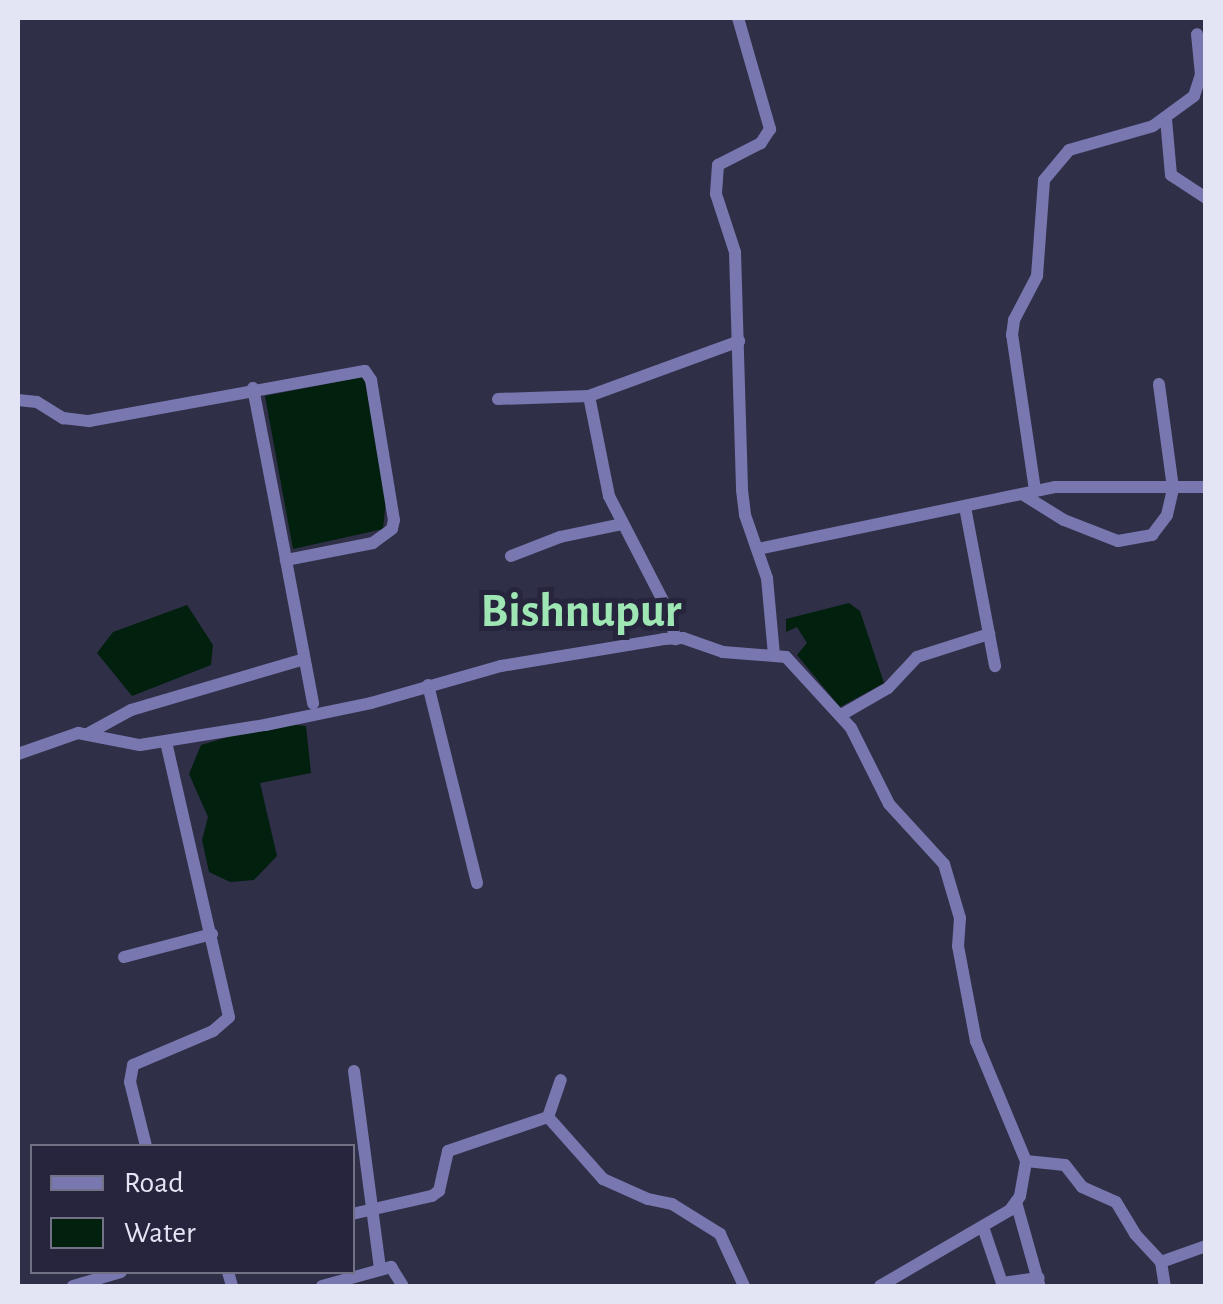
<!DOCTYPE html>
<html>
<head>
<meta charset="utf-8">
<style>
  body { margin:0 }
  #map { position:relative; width:1223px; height:1304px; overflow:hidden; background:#2f2f48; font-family:"Alegreya Sans",sans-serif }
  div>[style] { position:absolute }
  .water>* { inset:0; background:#02200e }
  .minor>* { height:12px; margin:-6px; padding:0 6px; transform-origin:6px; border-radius:6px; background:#7877af }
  span { translate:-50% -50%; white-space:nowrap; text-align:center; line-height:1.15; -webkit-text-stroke:10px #26253d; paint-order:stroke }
  .district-label { font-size:48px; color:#9ee6b4; font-weight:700 }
  .frame { position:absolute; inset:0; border:20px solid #e3e4f4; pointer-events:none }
  .legend { position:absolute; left:30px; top:1144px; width:325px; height:130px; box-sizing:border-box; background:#26253d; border:2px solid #727186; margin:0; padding:12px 18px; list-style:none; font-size:30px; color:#e3e4f4 }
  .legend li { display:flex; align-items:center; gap:20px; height:50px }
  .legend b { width:50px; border:2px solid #727186 }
</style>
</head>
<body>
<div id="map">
  <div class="water">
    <div style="clip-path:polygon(367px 376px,387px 490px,383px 529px,293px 549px,265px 396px)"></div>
    <div style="clip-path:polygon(849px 603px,860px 611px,884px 683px,840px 707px,797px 655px,807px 643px,797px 627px,786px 632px,786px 619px)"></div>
    <div style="clip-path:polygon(187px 605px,213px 645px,211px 665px,132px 696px,97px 653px,113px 632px)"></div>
    <div style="clip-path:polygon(275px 723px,306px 726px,311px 773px,260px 783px,277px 856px,254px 880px,230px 882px,209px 872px,202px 840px,208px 817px,189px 774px,201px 745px)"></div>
  </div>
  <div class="minor">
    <div style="left:738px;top:18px;width:116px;rotate:73.9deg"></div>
    <div style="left:770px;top:129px;width:17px;rotate:123deg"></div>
    <div style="left:761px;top:143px;width:48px;rotate:152.9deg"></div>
    <div style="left:718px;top:165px;width:29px;rotate:94deg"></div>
    <div style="left:716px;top:194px;width:61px;rotate:71.9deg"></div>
    <div style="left:735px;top:252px;width:238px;rotate:88.3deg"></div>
    <div style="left:742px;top:490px;width:25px;rotate:83deg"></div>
    <div style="left:745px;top:515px;width:67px;rotate:70.8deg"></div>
    <div style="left:767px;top:578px;width:77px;rotate:84.8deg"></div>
    <div style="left:1166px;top:119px;width:56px;rotate:84.9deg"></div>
    <div style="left:1171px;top:175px;width:42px;rotate:33.3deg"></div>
    <div style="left:253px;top:388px;width:175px;rotate:79.1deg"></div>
    <div style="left:589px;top:396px;width:102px;rotate:78.7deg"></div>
    <div style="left:609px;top:496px;width:131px;rotate:62.7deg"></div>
    <div style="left:669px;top:612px;width:28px;rotate:77deg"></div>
    <div style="left:498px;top:399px;width:91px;rotate:-1.9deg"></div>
    <div style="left:589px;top:396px;width:160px;rotate:-20.1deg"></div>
    <div style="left:18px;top:400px;width:19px;rotate:6deg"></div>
    <div style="left:37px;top:402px;width:31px;rotate:32deg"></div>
    <div style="left:63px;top:418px;width:26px;rotate:7deg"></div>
    <div style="left:89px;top:421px;width:280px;rotate:-10.3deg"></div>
    <div style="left:365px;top:371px;width:11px;rotate:56deg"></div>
    <div style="left:371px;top:380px;width:142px;rotate:80.7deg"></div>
    <div style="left:394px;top:520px;width:9px;rotate:103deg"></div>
    <div style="left:392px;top:529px;width:24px;rotate:144deg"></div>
    <div style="left:373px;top:543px;width:89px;rotate:168.9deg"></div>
    <div style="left:286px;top:560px;width:146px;rotate:79.3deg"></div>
    <div style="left:1035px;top:490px;width:157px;rotate:-98.4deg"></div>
    <div style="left:1012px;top:335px;width:15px;rotate:-82deg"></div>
    <div style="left:1014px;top:320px;width:50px;rotate:-62.4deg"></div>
    <div style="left:1037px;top:276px;width:96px;rotate:-85.8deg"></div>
    <div style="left:1044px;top:180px;width:39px;rotate:-50deg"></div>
    <div style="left:1069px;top:150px;width:87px;rotate:-15.9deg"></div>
    <div style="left:1153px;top:126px;width:51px;rotate:-36.2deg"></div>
    <div style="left:1194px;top:96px;width:22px;rotate:-72deg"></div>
    <div style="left:1201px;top:75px;width:41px;rotate:-95.6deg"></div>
    <div style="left:1022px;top:494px;width:49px;rotate:31.8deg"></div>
    <div style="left:1064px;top:520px;width:58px;rotate:21.3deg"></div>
    <div style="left:1118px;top:541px;width:35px;rotate:-10deg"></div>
    <div style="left:1152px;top:535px;width:25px;rotate:-53deg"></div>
    <div style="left:1167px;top:515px;width:28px;rotate:-77deg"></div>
    <div style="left:1173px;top:488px;width:105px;rotate:-97.7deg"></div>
    <div style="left:965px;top:507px;width:162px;rotate:79.3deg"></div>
    <div style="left:758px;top:549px;width:303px;rotate:-11.8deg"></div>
    <div style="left:1055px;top:487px;width:151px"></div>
    <div style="left:511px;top:556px;width:53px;rotate:-21.2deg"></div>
    <div style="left:560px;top:537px;width:63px;rotate:-11.8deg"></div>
    <div style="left:428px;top:685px;width:204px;rotate:76.1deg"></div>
    <div style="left:841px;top:715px;width:54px;rotate:-29.9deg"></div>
    <div style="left:888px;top:688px;width:42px;rotate:-46.9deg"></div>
    <div style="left:917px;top:657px;width:76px;rotate:-17.7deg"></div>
    <div style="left:89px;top:733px;width:48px;rotate:-28.7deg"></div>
    <div style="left:131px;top:710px;width:180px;rotate:-16.4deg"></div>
    <div style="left:18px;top:754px;width:64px;rotate:-19.3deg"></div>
    <div style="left:78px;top:733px;width:63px;rotate:11deg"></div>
    <div style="left:140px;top:745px;width:127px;rotate:-9.1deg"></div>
    <div style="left:265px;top:725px;width:108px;rotate:-11.7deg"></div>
    <div style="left:371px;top:703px;width:135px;rotate:-15.9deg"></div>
    <div style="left:501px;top:666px;width:165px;rotate:-9.4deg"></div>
    <div style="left:664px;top:639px;width:19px;rotate:-3deg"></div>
    <div style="left:683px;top:638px;width:42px;rotate:19.3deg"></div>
    <div style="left:723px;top:652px;width:63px;rotate:4.5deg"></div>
    <div style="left:786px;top:657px;width:96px;rotate:47.5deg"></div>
    <div style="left:851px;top:728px;width:85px;rotate:63.4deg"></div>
    <div style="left:889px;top:804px;width:81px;rotate:47.5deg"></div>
    <div style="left:944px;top:864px;width:56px;rotate:73.5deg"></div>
    <div style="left:960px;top:918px;width:28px;rotate:94deg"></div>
    <div style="left:958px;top:946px;width:97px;rotate:79.3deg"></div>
    <div style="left:976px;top:1041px;width:130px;rotate:67.4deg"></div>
    <div style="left:1026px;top:1161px;width:39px;rotate:6deg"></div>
    <div style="left:1065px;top:1165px;width:28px;rotate:52deg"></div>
    <div style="left:1082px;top:1187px;width:37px;rotate:24deg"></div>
    <div style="left:1116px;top:1202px;width:37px;rotate:59deg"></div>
    <div style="left:1135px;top:1234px;width:38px;rotate:47deg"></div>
    <div style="left:1161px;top:1262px;width:24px;rotate:81deg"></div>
    <div style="left:124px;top:957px;width:91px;rotate:-14.6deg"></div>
    <div style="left:354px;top:1071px;width:200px;rotate:82.5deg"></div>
    <div style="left:548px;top:1117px;width:83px;rotate:48.4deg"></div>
    <div style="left:603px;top:1179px;width:49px;rotate:24deg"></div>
    <div style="left:648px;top:1199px;width:25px;rotate:12deg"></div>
    <div style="left:672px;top:1204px;width:57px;rotate:32deg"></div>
    <div style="left:720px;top:1234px;width:57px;rotate:65.2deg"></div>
    <div style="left:146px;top:1146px;width:66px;rotate:-104deg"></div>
    <div style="left:130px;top:1082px;width:17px;rotate:-80deg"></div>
    <div style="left:133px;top:1065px;width:87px;rotate:-23deg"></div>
    <div style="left:213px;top:1031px;width:21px;rotate:-41deg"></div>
    <div style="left:229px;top:1017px;width:282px;rotate:-102.9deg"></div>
    <div style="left:1016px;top:1202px;width:85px;rotate:74.3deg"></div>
    <div style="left:352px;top:1214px;width:82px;rotate:-12.7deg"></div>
    <div style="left:432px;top:1196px;width:9px;rotate:-36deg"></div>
    <div style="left:439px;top:1191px;width:41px;rotate:-77.3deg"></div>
    <div style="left:448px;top:1151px;width:106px;rotate:-18.8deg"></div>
    <div style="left:548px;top:1117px;width:39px;rotate:-71deg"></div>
    <div style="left:983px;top:1227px;width:59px;rotate:71.3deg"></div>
    <div style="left:1002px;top:1283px;width:37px;rotate:-8deg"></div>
    <div style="left:1161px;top:1262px;width:48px;rotate:-19.6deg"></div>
    <div style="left:228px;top:1272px;width:15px;rotate:74deg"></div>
    <div style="left:73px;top:1286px;width:50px;rotate:-16.3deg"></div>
    <div style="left:322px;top:1286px;width:72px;rotate:-15.4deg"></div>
    <div style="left:391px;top:1267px;width:22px;rotate:58deg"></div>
    <div style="left:880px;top:1286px;width:151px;rotate:-30.3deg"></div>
    <div style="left:1010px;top:1210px;width:17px;rotate:-54deg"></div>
    <div style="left:1020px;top:1196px;width:36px;rotate:-80deg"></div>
  </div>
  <div class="district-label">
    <span style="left:581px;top:613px">Bishnupur</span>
  </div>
  <div class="frame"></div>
  <ul class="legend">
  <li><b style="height:12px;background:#7877af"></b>Road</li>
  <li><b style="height:28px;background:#02200e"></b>Water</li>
  </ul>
</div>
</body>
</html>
